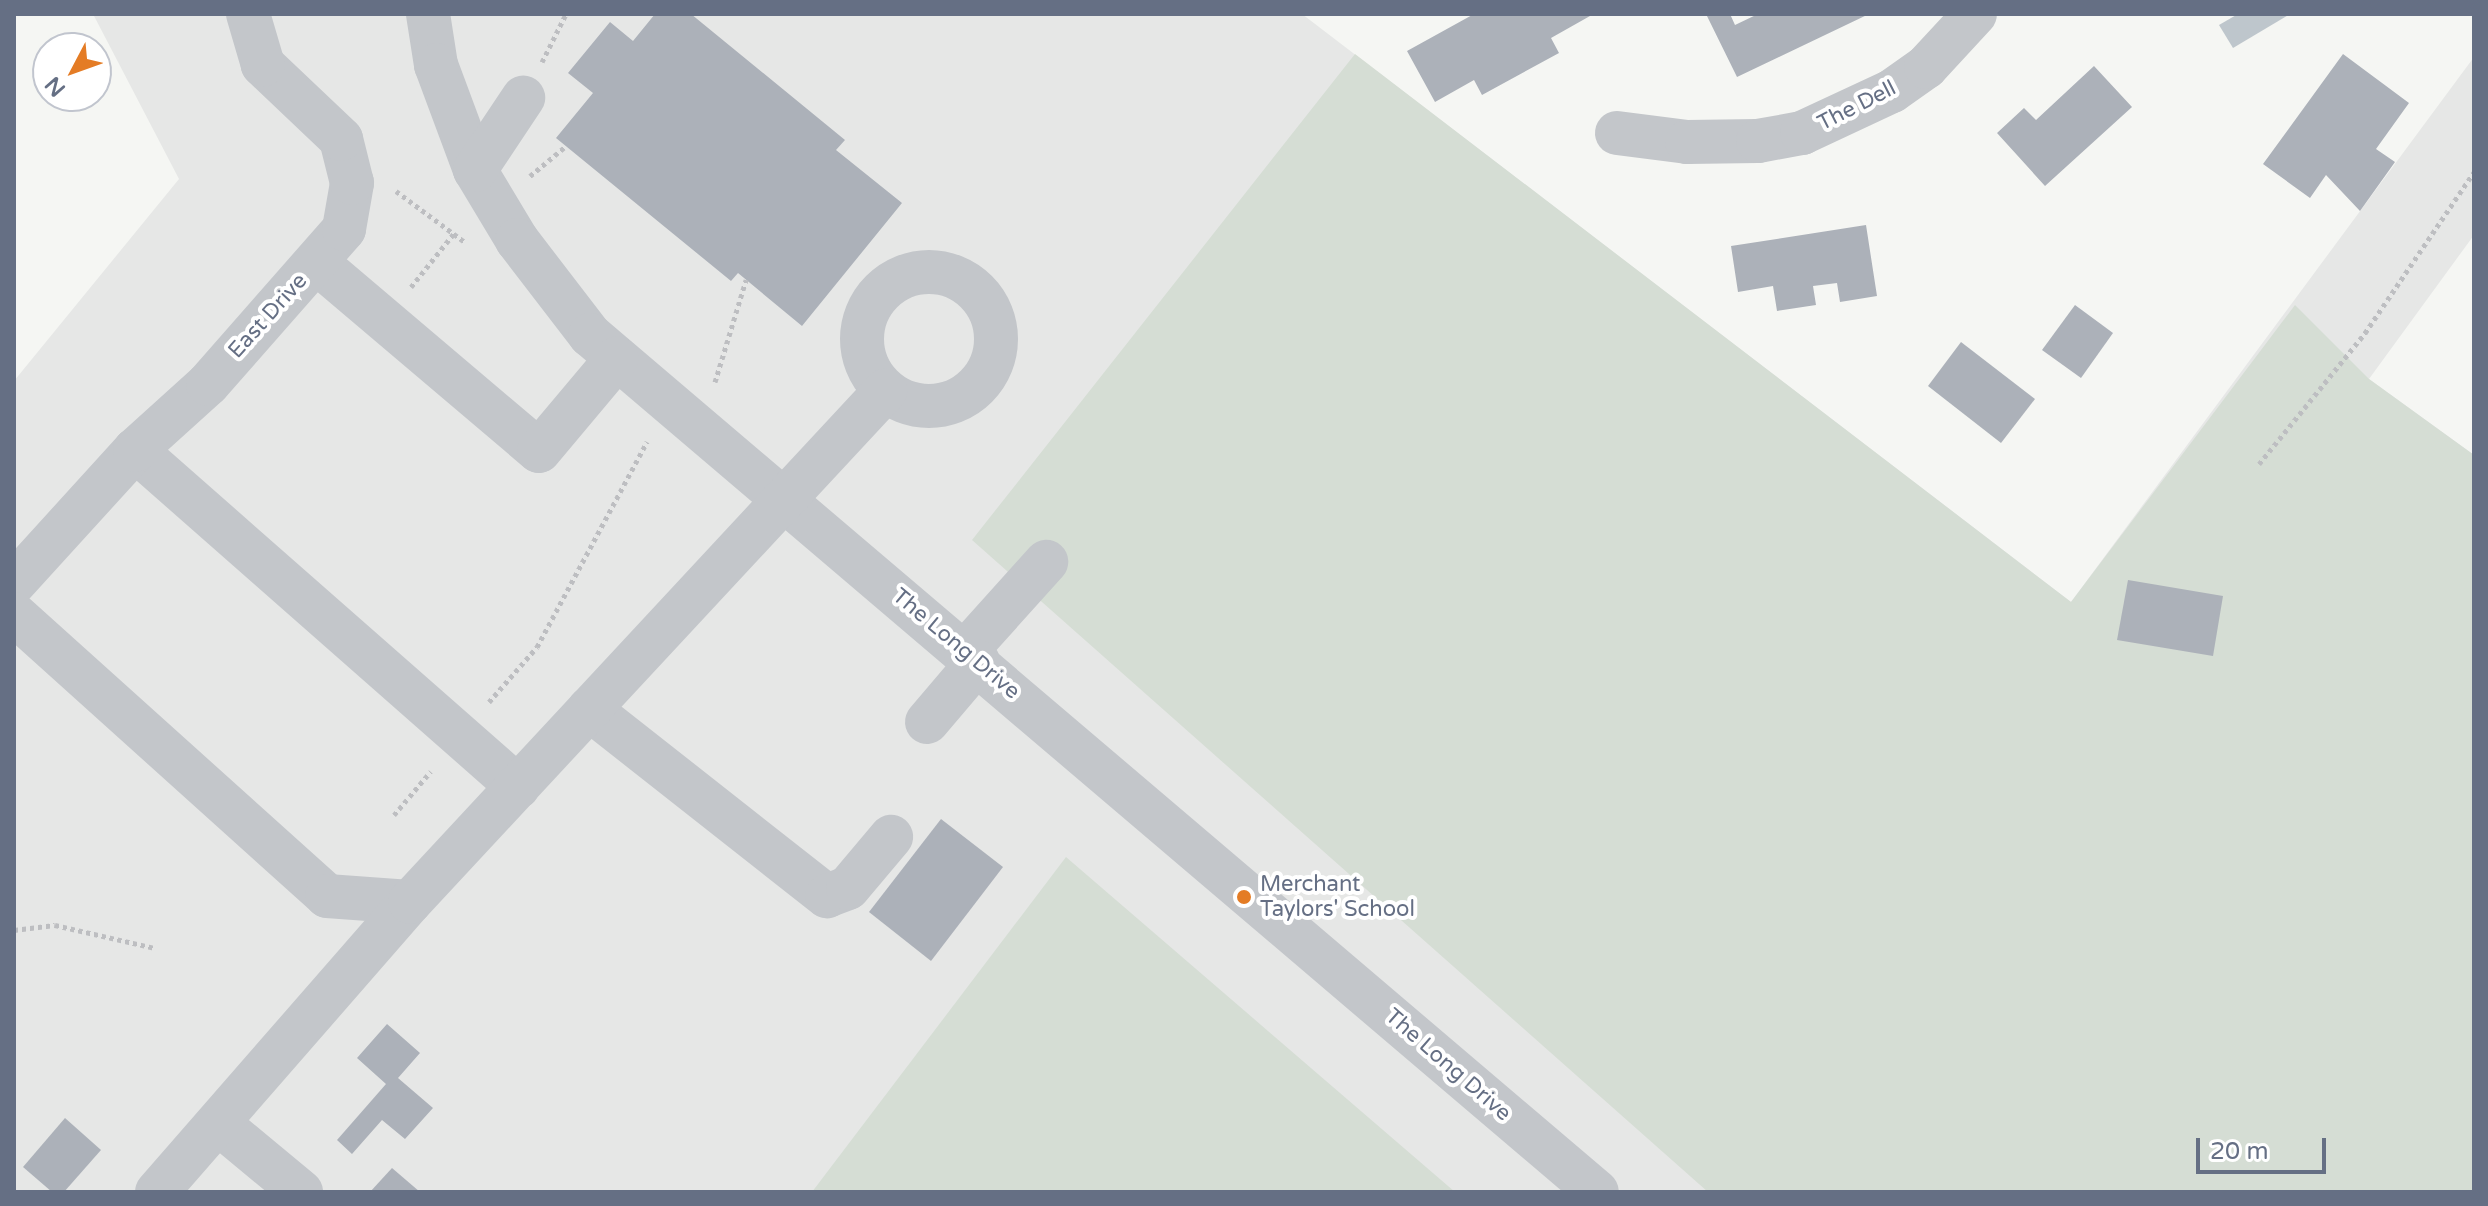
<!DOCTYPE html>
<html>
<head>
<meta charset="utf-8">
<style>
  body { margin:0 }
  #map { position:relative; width:2488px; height:1206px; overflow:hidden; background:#f5f6f3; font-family:"Varela Round",sans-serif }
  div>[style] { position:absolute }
  .built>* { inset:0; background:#e6e7e6 }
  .green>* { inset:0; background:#d5ddd4 }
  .water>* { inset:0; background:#bec6cc }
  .building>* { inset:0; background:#acb1b9 }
  .path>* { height:5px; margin-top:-2.5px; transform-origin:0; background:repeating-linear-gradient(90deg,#bdbec1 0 4px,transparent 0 8px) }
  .minor>* { height:44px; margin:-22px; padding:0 22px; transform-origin:22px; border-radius:22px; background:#c3c6ca }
  .minor>.ring { margin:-22px; padding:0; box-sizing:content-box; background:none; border:44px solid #c3c6ca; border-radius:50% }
  .dots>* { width:22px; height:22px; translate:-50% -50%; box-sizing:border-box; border:4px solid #fff; border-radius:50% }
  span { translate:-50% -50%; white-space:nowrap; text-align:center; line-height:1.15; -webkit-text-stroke:8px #fff; paint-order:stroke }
  .street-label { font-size:22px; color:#656f84 }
  .poi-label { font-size:22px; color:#656f84 }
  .left { translate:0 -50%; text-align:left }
  .frame { position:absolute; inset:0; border:16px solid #656f84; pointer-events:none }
  .north { position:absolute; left:32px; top:32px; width:80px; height:80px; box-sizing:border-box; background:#fff; border:2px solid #c1c5ce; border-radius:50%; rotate:229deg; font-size:22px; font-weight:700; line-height:32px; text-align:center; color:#656f84 }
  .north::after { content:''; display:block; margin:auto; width:28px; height:36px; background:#e47c25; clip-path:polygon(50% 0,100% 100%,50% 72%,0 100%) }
  .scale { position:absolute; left:2196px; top:1138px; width:130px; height:36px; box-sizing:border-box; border:4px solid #656f84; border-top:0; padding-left:10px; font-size:24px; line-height:28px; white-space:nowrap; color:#656f84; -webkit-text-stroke:6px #fff; paint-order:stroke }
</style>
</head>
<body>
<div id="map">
  <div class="built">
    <div style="clip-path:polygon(93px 14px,1302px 14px,2071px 602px,2474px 57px,2474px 235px,2369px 379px,2474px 455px,2474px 1192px,14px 1192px,14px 381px,179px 179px)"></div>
  </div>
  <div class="green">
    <div style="clip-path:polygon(1355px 54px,2071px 602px,2295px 305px,2369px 379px,2474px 455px,2474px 1192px,1708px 1192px,972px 540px)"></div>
    <div style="clip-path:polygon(1066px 857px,1455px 1192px,812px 1192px)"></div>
  </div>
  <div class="water">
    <div style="clip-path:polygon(2238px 14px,2290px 14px,2233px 48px,2219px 25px)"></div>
  </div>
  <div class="building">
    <div style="clip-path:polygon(655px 14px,691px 14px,845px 140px,836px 150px,902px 203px,802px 326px,738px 273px,731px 281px,556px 138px,593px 93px,568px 73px,610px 22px,633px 41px)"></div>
    <div style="clip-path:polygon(1474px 14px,1589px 14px,1590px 16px,1551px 38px,1559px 53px,1482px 95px,1474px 80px,1435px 102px,1407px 51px)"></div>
    <div style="clip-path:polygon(1706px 14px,1730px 14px,1735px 25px,1758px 14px,1869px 14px,1737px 77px)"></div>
    <div style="clip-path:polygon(2343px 54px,2409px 103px,2376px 149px,2395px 162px,2360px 211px,2326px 175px,2310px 198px,2263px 164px)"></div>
    <div style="clip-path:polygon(2094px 66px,2132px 107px,2045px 186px,1997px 133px,2024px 108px,2036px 120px)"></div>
    <div style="clip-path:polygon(1866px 225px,1877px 296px,1840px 302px,1837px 283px,1813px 286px,1816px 305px,1777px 311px,1773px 286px,1738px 292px,1731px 246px)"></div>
    <div style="clip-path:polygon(2075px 305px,2113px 333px,2081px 378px,2042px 350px)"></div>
    <div style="clip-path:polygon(1961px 342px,2035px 399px,2001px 443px,1928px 386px)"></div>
    <div style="clip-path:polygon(2128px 580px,2223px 596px,2213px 656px,2117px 640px)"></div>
    <div style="clip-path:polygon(941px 819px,1003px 867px,931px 961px,869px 912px)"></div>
    <div style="clip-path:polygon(387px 1024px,420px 1053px,398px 1078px,433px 1108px,405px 1139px,382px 1120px,352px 1154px,337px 1140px,386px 1084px,357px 1058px)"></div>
    <div style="clip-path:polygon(65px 1118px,101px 1150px,64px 1192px,52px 1192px,23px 1167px)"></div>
    <div style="clip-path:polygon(392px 1168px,420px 1192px,370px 1192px)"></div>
  </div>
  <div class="path">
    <div style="left:542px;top:62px;width:54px;rotate:-63.4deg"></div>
    <div style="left:530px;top:176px;width:47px;rotate:-39.8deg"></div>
    <div style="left:396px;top:191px;width:86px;rotate:36.5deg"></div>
    <div style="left:411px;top:287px;width:70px;rotate:-51.3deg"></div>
    <div style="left:715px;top:382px;width:107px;rotate:-73.1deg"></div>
    <div style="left:2259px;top:464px;width:169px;rotate:-51deg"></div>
    <div style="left:2365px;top:333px;width:194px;rotate:-55.9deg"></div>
    <div style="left:489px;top:702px;width:73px;rotate:-48.9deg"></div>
    <div style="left:537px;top:647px;width:233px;rotate:-61.8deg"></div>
    <div style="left:394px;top:815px;width:57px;rotate:-49.9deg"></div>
    <div style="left:14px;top:930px;width:41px;rotate:-7deg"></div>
    <div style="left:55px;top:925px;width:103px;rotate:13deg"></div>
  </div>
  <div class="minor">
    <div style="left:428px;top:14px;width:52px;rotate:81.1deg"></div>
    <div style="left:436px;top:65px;width:112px;rotate:69.6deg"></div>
    <div style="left:475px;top:170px;width:82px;rotate:59deg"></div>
    <div style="left:517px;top:240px;width:120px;rotate:52.5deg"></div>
    <div style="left:590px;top:335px;width:1322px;rotate:40.4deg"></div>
    <div style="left:1617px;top:133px;width:71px;rotate:7.3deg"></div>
    <div style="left:1687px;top:142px;width:71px;rotate:-0.8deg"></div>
    <div style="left:1758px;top:141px;width:45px;rotate:-10.3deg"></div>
    <div style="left:1802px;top:133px;width:99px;rotate:-25deg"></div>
    <div style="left:1892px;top:91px;width:42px;rotate:-35.2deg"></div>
    <div style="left:1926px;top:67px;width:72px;rotate:-47.2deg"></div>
    <div style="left:475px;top:170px;width:87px;rotate:-56.3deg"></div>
    <div style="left:316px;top:262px;width:292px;rotate:40.3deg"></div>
    <div style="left:539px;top:451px;width:121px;rotate:-50deg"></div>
    <div class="ring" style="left:862px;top:272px;width:90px;height:90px"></div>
    <div style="left:135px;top:450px;width:510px;rotate:41.34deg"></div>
    <div style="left:14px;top:583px;width:180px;rotate:-47.7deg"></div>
    <div style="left:135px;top:450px;width:98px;rotate:-42.1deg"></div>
    <div style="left:208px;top:384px;width:206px;rotate:-48.7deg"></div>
    <div style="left:344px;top:229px;width:47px;rotate:-80.1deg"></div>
    <div style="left:352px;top:183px;width:45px;rotate:-104deg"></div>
    <div style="left:341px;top:139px;width:108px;rotate:-136.5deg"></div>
    <div style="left:263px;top:65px;width:53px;rotate:-106.4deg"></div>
    <div style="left:14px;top:614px;width:421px;rotate:42deg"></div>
    <div style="left:327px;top:896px;width:83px;rotate:4.1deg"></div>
    <div style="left:966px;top:651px;width:120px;rotate:-48deg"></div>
    <div style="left:589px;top:709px;width:303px;rotate:38.2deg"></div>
    <div style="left:827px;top:896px;width:22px;rotate:-21deg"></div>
    <div style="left:848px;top:888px;width:67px;rotate:-49.9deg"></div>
    <div style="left:927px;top:722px;width:79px;rotate:-49.6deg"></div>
    <div style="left:218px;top:1123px;width:108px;rotate:39.7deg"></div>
    <div style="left:157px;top:1192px;width:385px;rotate:-48.9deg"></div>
    <div style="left:410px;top:902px;width:698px;rotate:-47.09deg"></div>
  </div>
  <div class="dots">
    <div style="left:1244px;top:897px;background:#e47c25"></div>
  </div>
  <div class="street-label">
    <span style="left:1857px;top:106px;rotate:-27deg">The Dell</span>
    <span style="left:268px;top:316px;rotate:-48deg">East Drive</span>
    <span style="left:956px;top:644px;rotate:40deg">The Long Drive</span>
    <span style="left:1448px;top:1065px;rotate:41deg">The Long Drive</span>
  </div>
  <div class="poi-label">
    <span class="left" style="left:1260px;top:897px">Merchant<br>Taylors' School</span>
  </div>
  <div class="frame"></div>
  <div class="north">N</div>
  <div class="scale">20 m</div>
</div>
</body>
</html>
